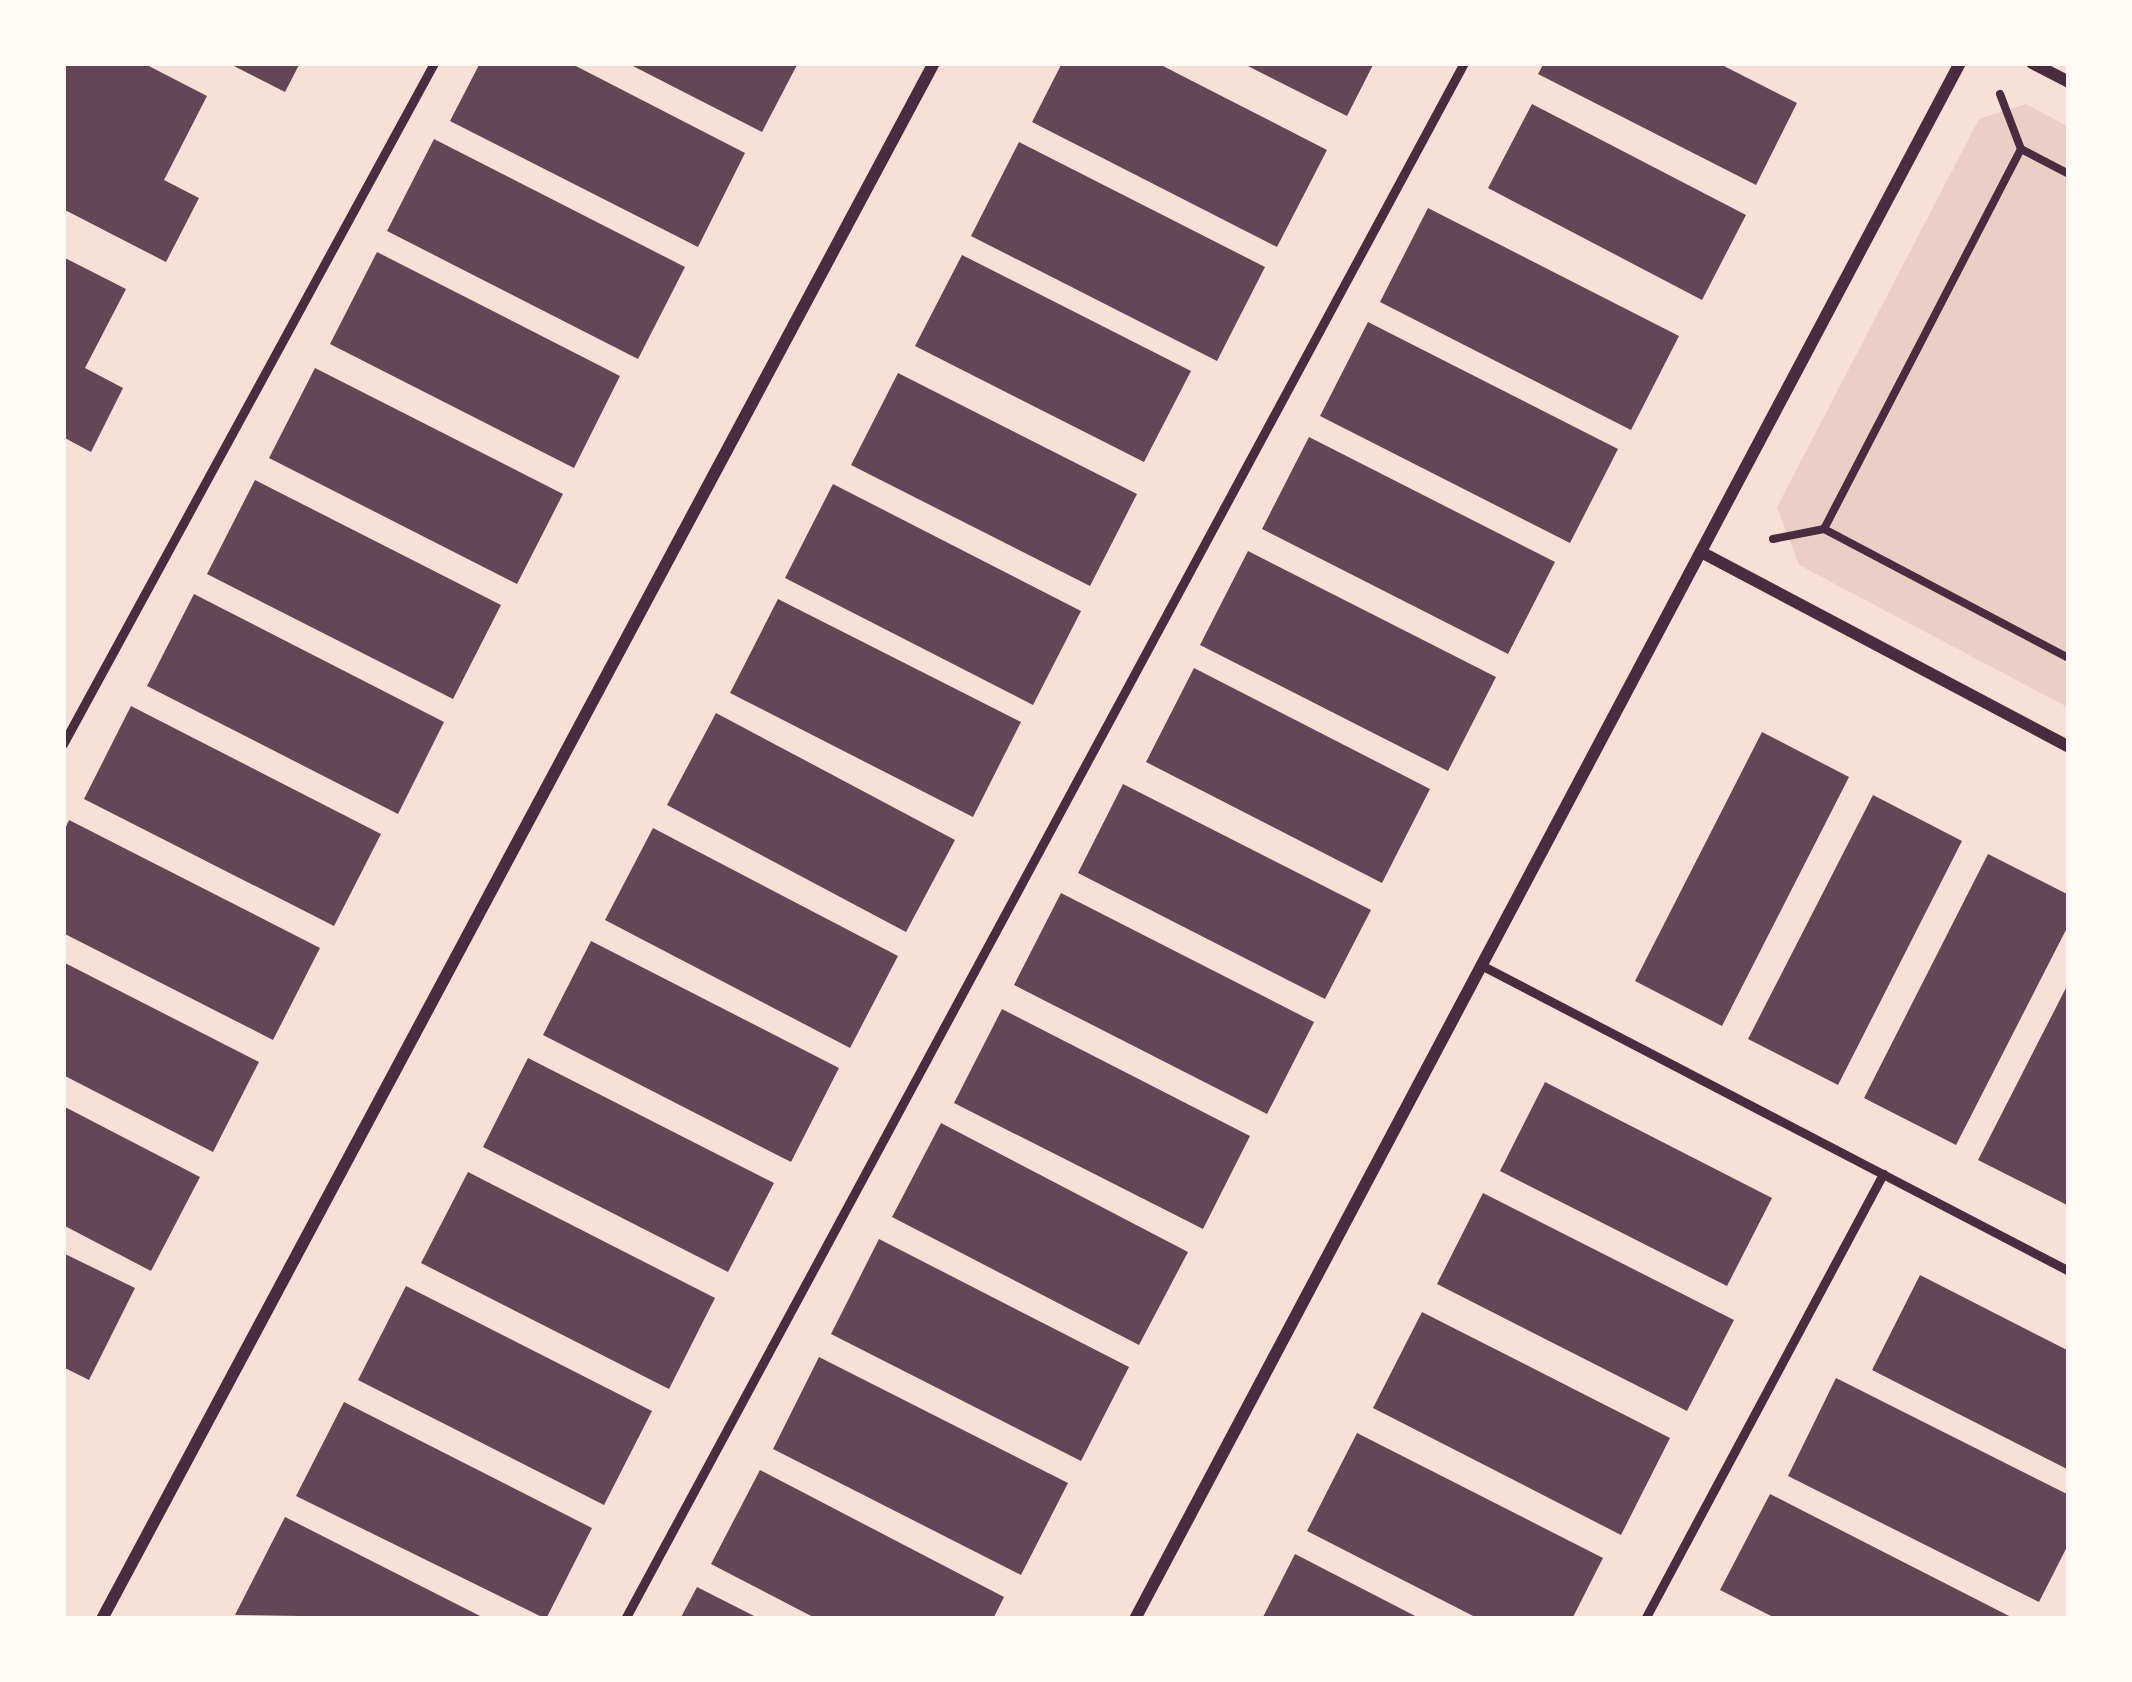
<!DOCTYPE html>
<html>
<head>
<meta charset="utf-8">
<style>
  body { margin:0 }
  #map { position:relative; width:2132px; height:1682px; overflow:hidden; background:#f7e1d7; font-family:Mulish,sans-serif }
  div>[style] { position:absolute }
  .green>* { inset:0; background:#ebcfc5 }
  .building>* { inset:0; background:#644757 }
  .path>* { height:8px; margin:-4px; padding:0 4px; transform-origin:4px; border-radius:4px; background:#4a2c40 }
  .service>* { height:9px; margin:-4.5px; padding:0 4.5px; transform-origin:4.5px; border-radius:4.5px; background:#4a2c40 }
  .minor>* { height:12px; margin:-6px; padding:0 6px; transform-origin:6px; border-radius:6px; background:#4a2c40 }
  span { translate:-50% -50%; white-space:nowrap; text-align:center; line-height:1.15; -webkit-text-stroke:10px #fffaf5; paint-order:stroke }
  .frame { position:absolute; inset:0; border:66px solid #fffaf5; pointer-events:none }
</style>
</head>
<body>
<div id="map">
  <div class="green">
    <div style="clip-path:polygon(2026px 104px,2069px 127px,2069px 708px,1799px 565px,1777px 507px,1979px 119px)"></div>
  </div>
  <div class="building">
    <div style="clip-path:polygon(66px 63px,143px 63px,207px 96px,164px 180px,199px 198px,166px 262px,63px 209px)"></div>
    <div style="clip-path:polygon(228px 63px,300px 63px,285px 92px)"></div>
    <div style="clip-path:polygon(480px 63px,570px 63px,745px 153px,698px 247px,450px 121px)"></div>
    <div style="clip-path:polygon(627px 63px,798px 63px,762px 132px)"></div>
    <div style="clip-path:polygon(1062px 63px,1157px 63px,1327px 150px,1277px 247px,1032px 122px)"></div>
    <div style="clip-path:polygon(1242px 63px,1374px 63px,1347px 116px)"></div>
    <div style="clip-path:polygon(1544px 63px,1718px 63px,1797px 103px,1756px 185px,1538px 74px)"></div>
    <div style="clip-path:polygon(1532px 104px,1746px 215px,1702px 300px,1488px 188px)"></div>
    <div style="clip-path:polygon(434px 139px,685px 267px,638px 359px,387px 231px)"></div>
    <div style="clip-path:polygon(1019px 142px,1265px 267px,1217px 361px,971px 236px)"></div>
    <div style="clip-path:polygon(1428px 208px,1679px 336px,1631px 430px,1380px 302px)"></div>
    <div style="clip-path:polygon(377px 252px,620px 376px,574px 468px,330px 344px)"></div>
    <div style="clip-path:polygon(962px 255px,1191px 371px,1144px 462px,915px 346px)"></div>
    <div style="clip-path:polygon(63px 257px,126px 289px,85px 368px,123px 388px,91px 452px,63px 437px)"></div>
    <div style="clip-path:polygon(1368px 322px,1618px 449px,1570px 543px,1320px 416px)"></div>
    <div style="clip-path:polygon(315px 368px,563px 494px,517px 584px,269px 458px)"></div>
    <div style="clip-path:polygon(898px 373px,1137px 494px,1090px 586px,851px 465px)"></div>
    <div style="clip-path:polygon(1309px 437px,1555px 562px,1508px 654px,1262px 529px)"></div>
    <div style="clip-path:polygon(255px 480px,501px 605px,453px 699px,207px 574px)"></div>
    <div style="clip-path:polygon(833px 484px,1081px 611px,1033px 705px,785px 578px)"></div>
    <div style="clip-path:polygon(1248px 551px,1496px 677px,1448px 771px,1200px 645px)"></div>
    <div style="clip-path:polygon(194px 594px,444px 722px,398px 814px,147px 686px)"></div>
    <div style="clip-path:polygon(778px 599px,1021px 722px,973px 817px,730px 693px)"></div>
    <div style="clip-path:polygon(1194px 668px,1430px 789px,1382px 883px,1146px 762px)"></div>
    <div style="clip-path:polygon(131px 706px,381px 834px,334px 926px,84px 799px)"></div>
    <div style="clip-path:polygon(716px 713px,955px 840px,906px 932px,667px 805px)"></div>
    <div style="clip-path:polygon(1762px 732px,1849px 777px,1722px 1026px,1635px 981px)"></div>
    <div style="clip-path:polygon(1123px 784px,1371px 910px,1325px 999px,1078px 873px)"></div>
    <div style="clip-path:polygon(1873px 795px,1962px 841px,1838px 1085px,1748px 1039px)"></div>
    <div style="clip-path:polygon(69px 820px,320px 948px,273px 1040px,63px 933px,63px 833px)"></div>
    <div style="clip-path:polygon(653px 828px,898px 956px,850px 1048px,605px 920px)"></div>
    <div style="clip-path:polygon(1988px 854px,2069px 895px,2069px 924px,1956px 1145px,1864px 1098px)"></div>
    <div style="clip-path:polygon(1061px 893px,1314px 1022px,1267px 1114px,1014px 985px)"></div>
    <div style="clip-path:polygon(591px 941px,839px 1068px,791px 1162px,543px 1035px)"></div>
    <div style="clip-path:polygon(63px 962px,259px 1062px,213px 1152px,63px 1075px)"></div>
    <div style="clip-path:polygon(2069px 982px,2069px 1206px,1978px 1160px)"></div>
    <div style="clip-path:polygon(1002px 1009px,1250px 1136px,1203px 1229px,954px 1103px)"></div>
    <div style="clip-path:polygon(528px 1058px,774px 1183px,728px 1272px,483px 1147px)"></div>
    <div style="clip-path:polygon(1545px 1082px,1772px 1198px,1727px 1286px,1500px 1171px)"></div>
    <div style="clip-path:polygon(63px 1106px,200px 1177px,151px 1271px,63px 1225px)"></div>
    <div style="clip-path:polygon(941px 1123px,1188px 1252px,1139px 1345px,892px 1217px)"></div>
    <div style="clip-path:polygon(468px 1172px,715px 1298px,669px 1389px,421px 1263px)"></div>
    <div style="clip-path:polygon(1483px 1193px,1734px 1320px,1687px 1411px,1437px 1284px)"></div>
    <div style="clip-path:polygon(879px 1239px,1129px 1367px,1081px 1461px,831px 1334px)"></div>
    <div style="clip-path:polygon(63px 1253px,135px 1288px,89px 1380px,63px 1367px)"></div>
    <div style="clip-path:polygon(1920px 1275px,2069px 1351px,2069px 1470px,1872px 1370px)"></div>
    <div style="clip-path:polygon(406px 1286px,652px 1411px,604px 1505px,358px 1380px)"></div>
    <div style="clip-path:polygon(1422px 1312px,1670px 1438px,1621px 1535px,1373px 1408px)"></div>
    <div style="clip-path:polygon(819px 1357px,1068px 1483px,1021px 1575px,773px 1449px)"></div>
    <div style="clip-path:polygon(1836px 1378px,2069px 1495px,2069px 1543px,2039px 1602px,1788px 1476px)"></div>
    <div style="clip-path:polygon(344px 1402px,592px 1528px,546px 1619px,296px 1496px)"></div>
    <div style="clip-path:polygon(1357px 1433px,1603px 1558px,1572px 1619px,1479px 1619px,1307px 1531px)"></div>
    <div style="clip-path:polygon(760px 1470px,1004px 1597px,993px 1619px,817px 1619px,711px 1564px)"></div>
    <div style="clip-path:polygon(1770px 1494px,2015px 1619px,1777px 1619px,1720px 1590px)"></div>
    <div style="clip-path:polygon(285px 1517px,486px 1619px,235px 1615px)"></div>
    <div style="clip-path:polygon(1295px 1554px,1421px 1619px,1262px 1619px)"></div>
    <div style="clip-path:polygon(697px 1587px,760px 1619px,680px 1619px)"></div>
  </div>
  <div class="path">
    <div style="left:2000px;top:94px;width:59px;rotate:69.1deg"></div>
    <div style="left:1824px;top:529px;width:428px;rotate:-62.6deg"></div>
    <div style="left:2021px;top:149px;width:54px;rotate:27.5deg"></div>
    <div style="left:1773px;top:539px;width:52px;rotate:-11.1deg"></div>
    <div style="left:1824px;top:529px;width:277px;rotate:27.8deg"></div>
  </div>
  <div class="service">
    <div style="left:63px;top:744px;width:776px;rotate:-61.42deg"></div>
    <div style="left:1481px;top:965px;width:663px;rotate:27.49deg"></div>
    <div style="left:625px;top:1619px;width:1768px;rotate:-61.67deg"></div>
    <div style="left:1645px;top:1619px;width:505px;rotate:-61.86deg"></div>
  </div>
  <div class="minor">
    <div style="left:2032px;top:63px;width:42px;rotate:27.2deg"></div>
    <div style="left:1701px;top:552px;width:416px;rotate:27.9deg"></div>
    <div style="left:102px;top:1619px;width:1764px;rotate:-61.87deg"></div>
    <div style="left:1135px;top:1619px;width:1761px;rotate:-62.07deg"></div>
  </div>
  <div class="frame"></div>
</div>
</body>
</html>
